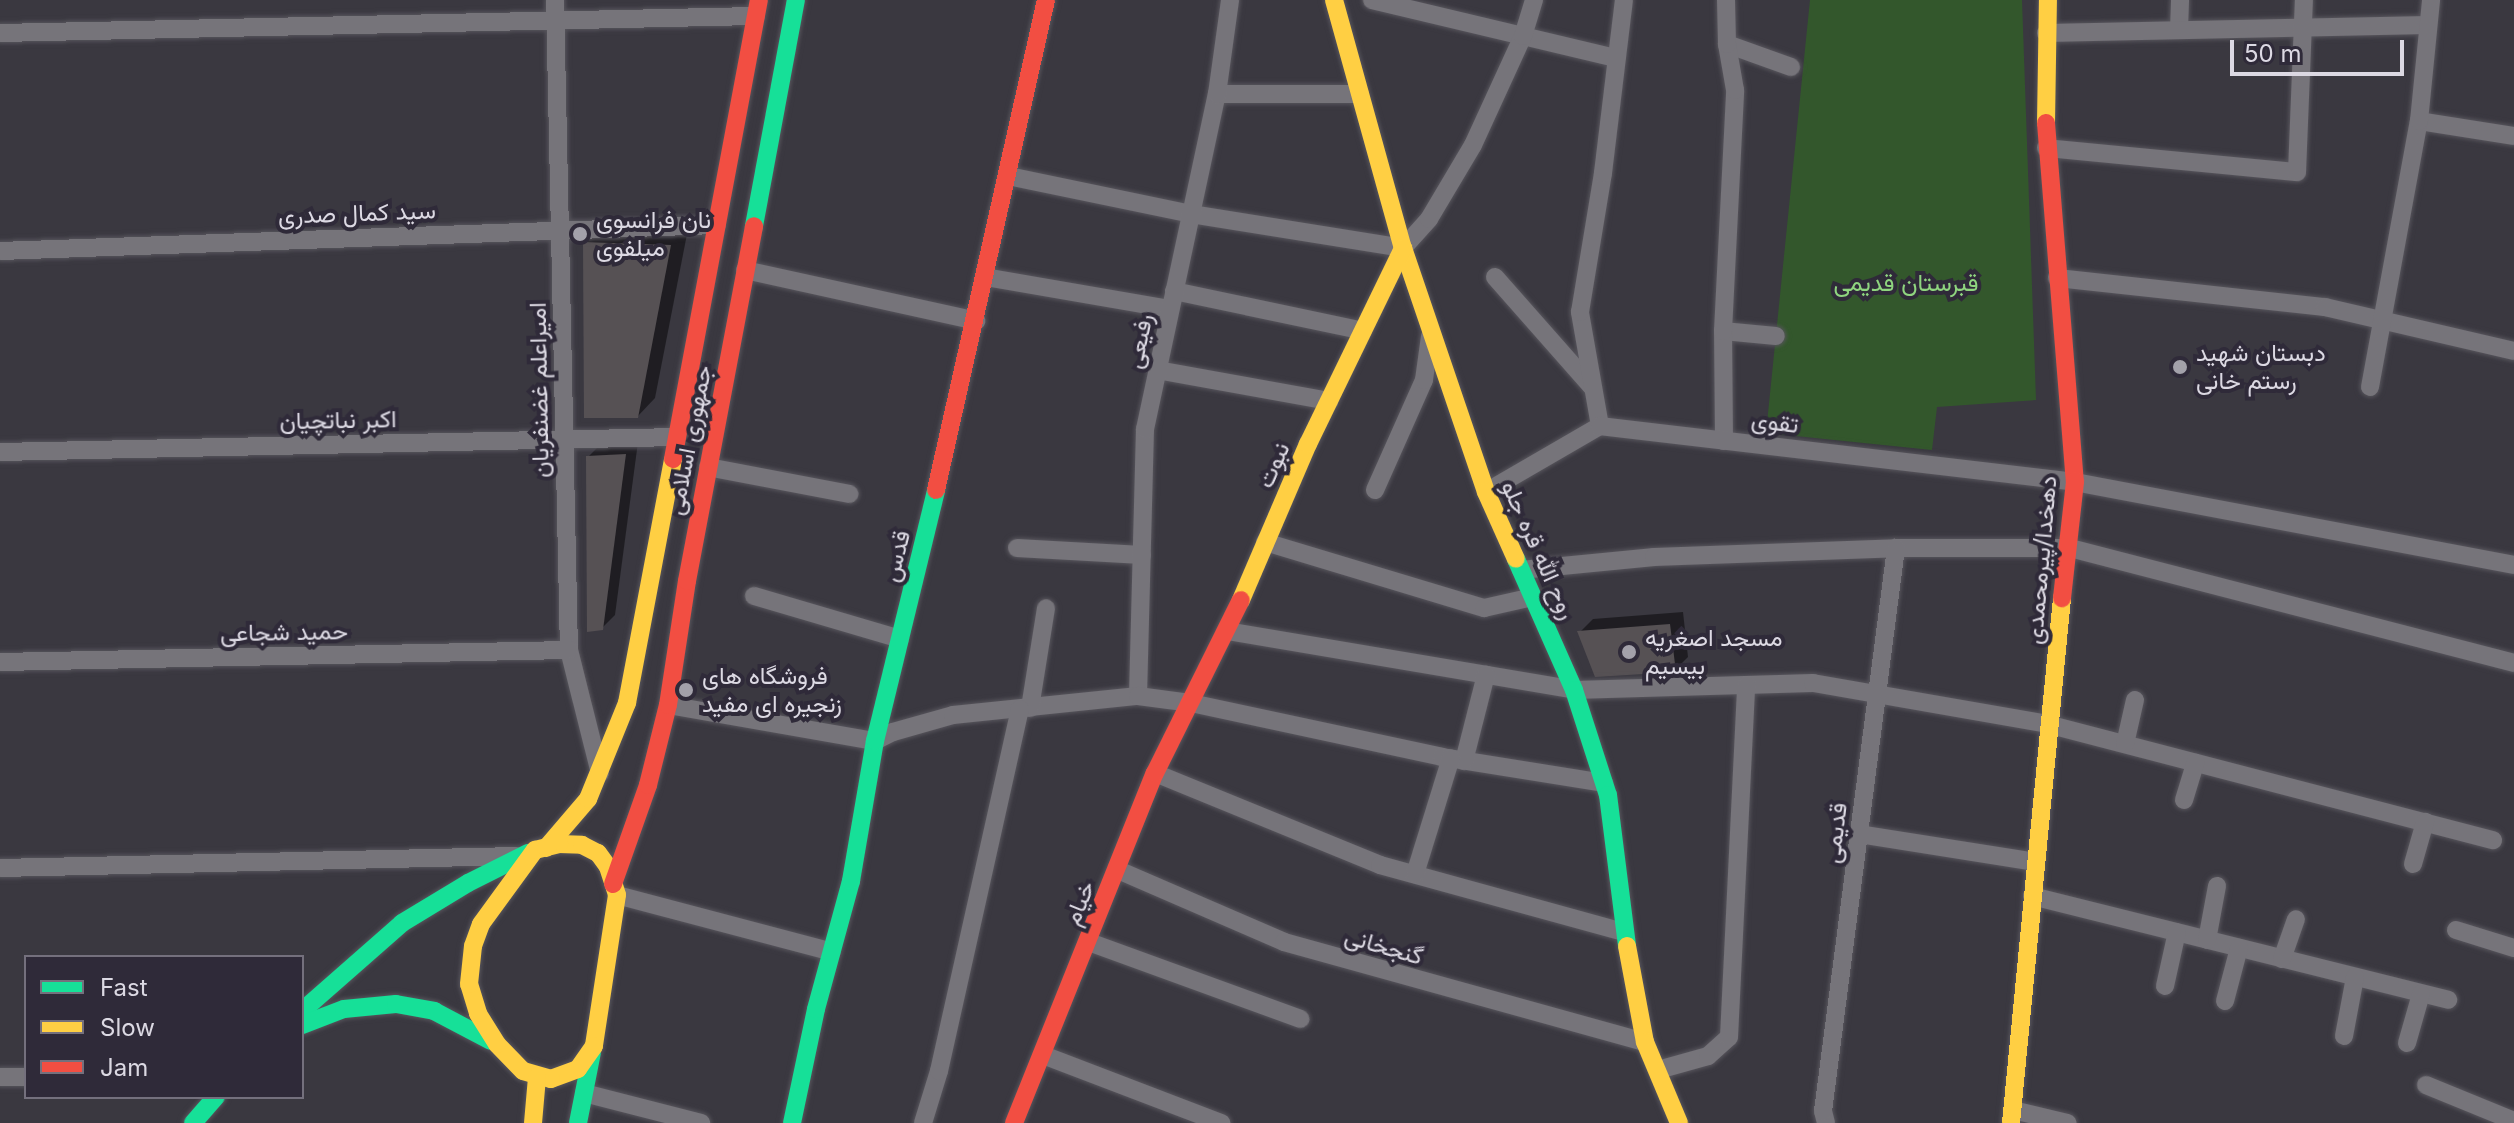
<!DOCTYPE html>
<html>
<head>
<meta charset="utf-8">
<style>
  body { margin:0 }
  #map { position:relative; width:2514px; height:1123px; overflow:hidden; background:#3a3840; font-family:Inter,Vazirmatn,sans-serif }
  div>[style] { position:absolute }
  .green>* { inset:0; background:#33572c }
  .shadow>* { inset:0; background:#0007 }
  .building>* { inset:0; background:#565154 }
  .roads { filter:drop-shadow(0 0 2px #57555c) drop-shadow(0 0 2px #57555c) }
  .street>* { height:18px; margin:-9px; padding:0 9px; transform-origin:9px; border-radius:9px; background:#76747a }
  .fast>* { height:18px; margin:-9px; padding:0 9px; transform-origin:9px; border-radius:9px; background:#16e098 }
  .slow>* { height:18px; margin:-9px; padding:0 9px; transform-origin:9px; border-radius:9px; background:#ffcf43 }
  .jam>* { height:18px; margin:-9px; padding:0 9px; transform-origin:9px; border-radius:9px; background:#f24e42 }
  .dots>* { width:22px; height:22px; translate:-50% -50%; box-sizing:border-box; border:4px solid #2f2a39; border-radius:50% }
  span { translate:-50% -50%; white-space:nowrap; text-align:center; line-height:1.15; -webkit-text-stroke:8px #2f2a39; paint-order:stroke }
  .street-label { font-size:24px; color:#dcd9e3 }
  .poi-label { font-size:24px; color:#dcd9e3 }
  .left { translate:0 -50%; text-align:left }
  .park-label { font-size:24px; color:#8fd57f }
  .legend { position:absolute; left:24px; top:955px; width:280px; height:144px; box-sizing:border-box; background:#2f2a39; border:2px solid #74707d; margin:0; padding:10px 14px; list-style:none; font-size:24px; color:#dcd9e3 }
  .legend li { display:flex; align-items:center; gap:16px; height:40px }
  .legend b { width:40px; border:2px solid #74707d }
  .scale { position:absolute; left:2230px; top:40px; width:174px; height:36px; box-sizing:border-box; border:4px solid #dcd9e3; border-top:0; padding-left:10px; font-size:24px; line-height:28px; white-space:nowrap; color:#dcd9e3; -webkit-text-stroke:6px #2f2a39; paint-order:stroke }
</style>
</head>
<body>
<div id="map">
  <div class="green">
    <div style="clip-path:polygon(1810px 0,2022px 0,2036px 400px,1937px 407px,1932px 450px,1766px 433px)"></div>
  </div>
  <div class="shadow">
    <div style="clip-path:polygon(602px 225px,688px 229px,655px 398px,638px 416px,585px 242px)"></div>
    <div style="clip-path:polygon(638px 442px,615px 615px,602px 628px,588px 457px,601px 444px)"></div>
    <div style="clip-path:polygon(1683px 612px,1688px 657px,1675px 670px,1580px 632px,1593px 619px)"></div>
  </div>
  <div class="building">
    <div style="clip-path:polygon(583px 242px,671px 245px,638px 418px,584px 418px)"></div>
    <div style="clip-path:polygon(626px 454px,603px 630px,587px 632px,586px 456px)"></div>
    <div style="clip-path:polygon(1670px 624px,1676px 672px,1595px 677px,1577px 631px)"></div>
  </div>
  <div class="roads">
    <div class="street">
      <div style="left:555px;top:0;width:650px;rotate:88.77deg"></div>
      <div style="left:569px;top:650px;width:127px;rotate:75.9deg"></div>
      <div style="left:1372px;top:0;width:251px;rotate:13.4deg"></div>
      <div style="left:2179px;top:30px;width:30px;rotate:-88deg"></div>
      <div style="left:0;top:33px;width:756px;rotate:-1.29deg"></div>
      <div style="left:2046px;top:33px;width:382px;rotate:-1.2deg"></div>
      <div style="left:1727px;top:44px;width:68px;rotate:19.8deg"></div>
      <div style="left:1217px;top:94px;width:143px"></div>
      <div style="left:2419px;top:121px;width:96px;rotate:9deg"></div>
      <div style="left:2046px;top:148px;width:252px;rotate:5.5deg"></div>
      <div style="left:2297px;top:172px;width:172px;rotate:-87.7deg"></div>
      <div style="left:1008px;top:176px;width:187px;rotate:11.7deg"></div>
      <div style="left:1191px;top:214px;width:215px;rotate:9.1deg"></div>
      <div style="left:1403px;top:248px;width:39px;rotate:-48deg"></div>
      <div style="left:1429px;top:219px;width:86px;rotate:-59.3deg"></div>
      <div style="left:1473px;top:145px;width:120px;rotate:-65.4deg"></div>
      <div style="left:1523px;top:36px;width:38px;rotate:-73deg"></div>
      <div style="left:0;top:251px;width:717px;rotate:-2.08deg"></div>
      <div style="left:745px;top:270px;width:237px;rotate:12.4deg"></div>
      <div style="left:985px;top:277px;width:188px;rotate:9.8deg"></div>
      <div style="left:1495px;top:277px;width:148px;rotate:48.6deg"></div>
      <div style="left:2057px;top:278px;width:270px;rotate:6.2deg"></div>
      <div style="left:2325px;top:307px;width:194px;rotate:13.1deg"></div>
      <div style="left:1174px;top:291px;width:193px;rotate:11.9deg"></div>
      <div style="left:1723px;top:331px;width:53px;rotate:5.4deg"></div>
      <div style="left:1157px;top:370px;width:175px;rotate:10.2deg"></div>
      <div style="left:2370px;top:387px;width:270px;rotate:-79.6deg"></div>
      <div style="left:2419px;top:121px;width:122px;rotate:-84.3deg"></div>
      <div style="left:1600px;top:426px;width:116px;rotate:-100deg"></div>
      <div style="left:1580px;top:312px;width:141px;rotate:-80.6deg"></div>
      <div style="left:1603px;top:173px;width:174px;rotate:-83.1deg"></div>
      <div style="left:1724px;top:441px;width:110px;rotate:-90.5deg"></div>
      <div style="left:1723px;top:331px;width:241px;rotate:-87.1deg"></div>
      <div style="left:1735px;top:90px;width:47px;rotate:-99.9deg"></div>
      <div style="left:1727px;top:44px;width:44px;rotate:-91.3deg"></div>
      <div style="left:0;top:452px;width:677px;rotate:-1.27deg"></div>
      <div style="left:708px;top:467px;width:144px;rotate:10.8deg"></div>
      <div style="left:1375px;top:490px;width:120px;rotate:-66deg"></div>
      <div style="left:1424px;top:380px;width:44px;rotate:-82.2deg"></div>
      <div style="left:1486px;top:492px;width:132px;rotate:-30.1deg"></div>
      <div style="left:1600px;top:426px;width:478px;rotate:6.7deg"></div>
      <div style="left:2075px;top:482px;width:447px;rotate:10.7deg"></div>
      <div style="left:1265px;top:542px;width:229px;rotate:16.8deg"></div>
      <div style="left:1484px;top:608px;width:50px;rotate:-12.7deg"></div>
      <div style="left:1017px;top:548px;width:125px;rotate:3.2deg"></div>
      <div style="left:1521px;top:570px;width:134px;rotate:-5.6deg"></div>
      <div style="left:1654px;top:557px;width:242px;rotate:-2.1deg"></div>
      <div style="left:1896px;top:548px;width:174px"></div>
      <div style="left:2070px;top:548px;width:459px;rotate:14.5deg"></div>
      <div style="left:754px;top:596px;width:152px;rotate:16.4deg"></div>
      <div style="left:1227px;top:631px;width:352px;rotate:9.6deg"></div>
      <div style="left:1574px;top:690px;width:239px;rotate:-1.7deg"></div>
      <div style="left:1813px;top:683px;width:238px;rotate:9.9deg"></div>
      <div style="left:2047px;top:724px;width:461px;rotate:14.6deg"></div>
      <div style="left:0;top:662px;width:569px;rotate:-1.21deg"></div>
      <div style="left:1138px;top:696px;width:267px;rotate:-88.5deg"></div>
      <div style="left:1145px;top:429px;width:343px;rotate:-77.9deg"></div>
      <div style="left:1217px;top:94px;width:95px;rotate:-82.1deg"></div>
      <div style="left:668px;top:705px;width:210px;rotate:9.9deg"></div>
      <div style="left:875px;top:741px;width:20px;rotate:-27deg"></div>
      <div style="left:893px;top:732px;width:62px;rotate:-15.8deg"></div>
      <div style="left:953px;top:715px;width:186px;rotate:-5.9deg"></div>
      <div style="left:1138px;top:696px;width:53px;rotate:7.5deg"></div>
      <div style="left:1191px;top:703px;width:257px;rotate:12.1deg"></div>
      <div style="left:1442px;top:757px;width:164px;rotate:9.1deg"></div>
      <div style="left:1030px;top:708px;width:101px;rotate:-80.9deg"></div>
      <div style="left:2125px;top:744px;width:45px;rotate:-77.2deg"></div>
      <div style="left:1464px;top:761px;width:89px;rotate:-75.7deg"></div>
      <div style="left:1155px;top:773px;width:243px;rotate:22.2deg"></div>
      <div style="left:1380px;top:865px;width:253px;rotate:15.4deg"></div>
      <div style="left:2184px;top:800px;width:39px;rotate:-73deg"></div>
      <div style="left:1859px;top:834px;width:178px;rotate:9deg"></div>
      <div style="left:2413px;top:864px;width:44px;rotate:-74.1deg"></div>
      <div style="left:0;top:868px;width:517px;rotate:-1.33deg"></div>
      <div style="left:1118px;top:870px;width:181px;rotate:23.4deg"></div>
      <div style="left:1284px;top:942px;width:375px;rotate:15.5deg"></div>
      <div style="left:1415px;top:874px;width:121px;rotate:-72.8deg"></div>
      <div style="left:617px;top:895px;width:222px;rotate:14.8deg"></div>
      <div style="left:2032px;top:896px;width:429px;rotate:14deg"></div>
      <div style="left:2456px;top:930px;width:61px;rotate:17.2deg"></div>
      <div style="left:2207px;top:940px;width:55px;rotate:-79.5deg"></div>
      <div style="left:1089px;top:942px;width:225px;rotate:20deg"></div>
      <div style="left:2282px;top:959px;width:42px;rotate:-70.7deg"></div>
      <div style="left:2165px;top:986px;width:55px;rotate:-77.5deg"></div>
      <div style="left:2225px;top:1001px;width:55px;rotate:-75.2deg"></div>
      <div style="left:2344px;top:1036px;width:60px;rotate:-79.4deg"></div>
      <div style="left:2407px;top:1043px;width:51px;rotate:-74.1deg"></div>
      <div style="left:1043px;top:1055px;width:191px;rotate:20.9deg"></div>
      <div style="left:1658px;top:1070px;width:52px;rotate:-15.6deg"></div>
      <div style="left:1708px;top:1056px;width:28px;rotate:-42deg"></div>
      <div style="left:1729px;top:1037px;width:352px;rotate:-87.2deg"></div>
      <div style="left:0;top:1077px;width:26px"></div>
      <div style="left:2426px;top:1085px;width:95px;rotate:22.2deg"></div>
      <div style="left:584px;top:1093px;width:121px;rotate:14.4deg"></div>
      <div style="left:2013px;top:1110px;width:56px;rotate:13.5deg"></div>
      <div style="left:923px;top:1123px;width:54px;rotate:-72.9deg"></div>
      <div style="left:939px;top:1071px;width:371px;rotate:-77.4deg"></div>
      <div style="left:1826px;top:1123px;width:12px;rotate:-104deg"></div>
      <div style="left:1823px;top:1111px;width:568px;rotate:-82.61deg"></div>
    </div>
    <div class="fast">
      <div style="left:754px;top:226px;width:230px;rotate:-79.5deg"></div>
      <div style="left:1516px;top:559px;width:143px;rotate:66.1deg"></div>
      <div style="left:1574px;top:690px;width:110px;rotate:72.1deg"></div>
      <div style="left:1608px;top:795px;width:152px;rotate:82.8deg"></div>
      <div style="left:302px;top:1011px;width:133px;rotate:-41.3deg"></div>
      <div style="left:402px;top:923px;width:77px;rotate:-31.2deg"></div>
      <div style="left:468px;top:883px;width:67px;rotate:-26.6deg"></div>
      <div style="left:302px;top:1025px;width:45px;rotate:-20.9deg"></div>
      <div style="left:344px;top:1009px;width:52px;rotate:-5.5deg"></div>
      <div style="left:396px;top:1004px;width:39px;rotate:10deg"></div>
      <div style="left:434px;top:1011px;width:64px;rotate:27.8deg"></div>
      <div style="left:193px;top:1123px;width:35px;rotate:-49deg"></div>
      <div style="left:578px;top:1123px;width:72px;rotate:-78.8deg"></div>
      <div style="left:792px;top:1123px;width:116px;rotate:-78.1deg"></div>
      <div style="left:816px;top:1009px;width:133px;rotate:-74.7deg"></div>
      <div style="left:851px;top:881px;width:142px;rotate:-80.3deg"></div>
      <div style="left:875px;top:741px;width:258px;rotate:-76.3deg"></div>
    </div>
    <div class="slow">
      <div style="left:1334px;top:0;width:257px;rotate:74.5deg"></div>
      <div style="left:1403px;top:248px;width:258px;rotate:71.2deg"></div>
      <div style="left:1486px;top:492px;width:73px;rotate:65.9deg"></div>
      <div style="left:2046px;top:123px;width:123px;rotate:-89.1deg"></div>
      <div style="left:1241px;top:600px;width:170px;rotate:-66.8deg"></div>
      <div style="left:1308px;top:444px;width:218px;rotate:-64.1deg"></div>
      <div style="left:559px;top:844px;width:23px;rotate:2deg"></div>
      <div style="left:582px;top:845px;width:18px;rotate:27deg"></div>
      <div style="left:598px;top:853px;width:17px;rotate:54deg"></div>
      <div style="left:608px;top:867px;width:29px;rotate:72deg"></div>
      <div style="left:617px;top:895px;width:153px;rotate:98.7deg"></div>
      <div style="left:594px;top:1046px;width:28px;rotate:125deg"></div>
      <div style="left:578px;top:1069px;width:29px;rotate:160deg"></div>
      <div style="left:551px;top:1079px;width:29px;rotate:-164deg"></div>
      <div style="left:523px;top:1071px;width:37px;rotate:-134deg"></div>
      <div style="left:497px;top:1044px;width:36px;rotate:-122deg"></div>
      <div style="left:478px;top:1013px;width:30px;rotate:-107deg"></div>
      <div style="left:469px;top:984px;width:38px;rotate:-84deg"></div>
      <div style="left:473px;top:946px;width:23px;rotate:-70deg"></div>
      <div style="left:481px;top:924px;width:92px;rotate:-53.9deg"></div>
      <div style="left:535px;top:850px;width:25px;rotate:-14deg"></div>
      <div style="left:546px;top:848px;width:65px;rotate:-49.4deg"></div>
      <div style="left:588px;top:799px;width:104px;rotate:-67.9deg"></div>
      <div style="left:627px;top:703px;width:248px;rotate:-79.3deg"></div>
      <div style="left:1627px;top:946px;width:98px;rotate:79.4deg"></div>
      <div style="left:1645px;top:1042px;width:88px;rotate:67.2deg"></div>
      <div style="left:533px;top:1123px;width:46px;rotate:-85deg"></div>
      <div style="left:2011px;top:1123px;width:527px;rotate:-84.45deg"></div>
    </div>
    <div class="jam">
      <div style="left:2046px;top:123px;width:360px;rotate:85.4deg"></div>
      <div style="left:2075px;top:482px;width:117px;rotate:96.4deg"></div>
      <div style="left:673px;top:459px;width:467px;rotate:-79.4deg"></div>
      <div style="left:936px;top:490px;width:502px;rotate:-77.35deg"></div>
      <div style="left:613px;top:884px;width:105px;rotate:-70.5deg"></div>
      <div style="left:648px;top:785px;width:82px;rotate:-76deg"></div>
      <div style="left:668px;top:705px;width:125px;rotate:-81.3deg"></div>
      <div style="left:687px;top:581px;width:361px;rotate:-79.3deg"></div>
      <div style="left:1014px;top:1123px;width:377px;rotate:-68.1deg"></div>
      <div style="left:1155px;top:773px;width:193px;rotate:-63.6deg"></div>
    </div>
  </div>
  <div class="dots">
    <div style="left:580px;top:234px;background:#a3a1aa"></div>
    <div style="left:2180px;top:367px;background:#a3a1aa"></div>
    <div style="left:1629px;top:652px;background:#a3a1aa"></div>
    <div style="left:686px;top:690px;background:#a3a1aa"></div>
  </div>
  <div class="street-label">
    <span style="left:357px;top:213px;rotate:-2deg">سید کمال صدری</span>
    <span style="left:1139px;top:341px;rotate:-78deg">رفیعی</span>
    <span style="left:539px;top:390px;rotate:-91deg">امیراعلم غضنفریان</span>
    <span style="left:338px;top:420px;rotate:-1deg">اکبر نباتچیان</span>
    <span style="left:1775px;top:422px;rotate:7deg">تقوی</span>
    <span style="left:689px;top:440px;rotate:-79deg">جمهوری اسلامی</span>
    <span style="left:1273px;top:465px;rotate:-66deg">نبوت</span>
    <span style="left:1539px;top:550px;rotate:66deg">روح الله قره جلو</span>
    <span style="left:896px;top:556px;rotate:-76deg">قدس</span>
    <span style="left:2041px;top:560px;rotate:-85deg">دهخدا/پیرمحمدی</span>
    <span style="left:284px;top:632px;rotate:-1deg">حمید شجاعی</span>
    <span style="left:1835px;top:833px;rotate:-83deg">قدیمی</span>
    <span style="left:1079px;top:903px;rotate:-68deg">خیام</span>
    <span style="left:1384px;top:946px;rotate:16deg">گنجخانی</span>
  </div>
  <div class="poi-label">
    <span class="left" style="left:596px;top:234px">نان فرانسوی<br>میلفوی</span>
    <span class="left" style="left:2196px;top:367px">دبستان شهید<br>رستم خانی</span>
    <span class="left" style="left:1645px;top:652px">مسجد اصغریه<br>بیسیم</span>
    <span class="left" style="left:702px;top:690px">فروشگاه های<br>زنجیره ای مفید</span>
  </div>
  <div class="park-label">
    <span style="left:1906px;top:283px">قبرستان قدیمى</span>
  </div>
  <ul class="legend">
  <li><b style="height:10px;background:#16e098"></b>Fast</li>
  <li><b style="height:10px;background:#ffcf43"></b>Slow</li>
  <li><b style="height:10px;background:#f24e42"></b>Jam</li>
  </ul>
  <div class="scale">50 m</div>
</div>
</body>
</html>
